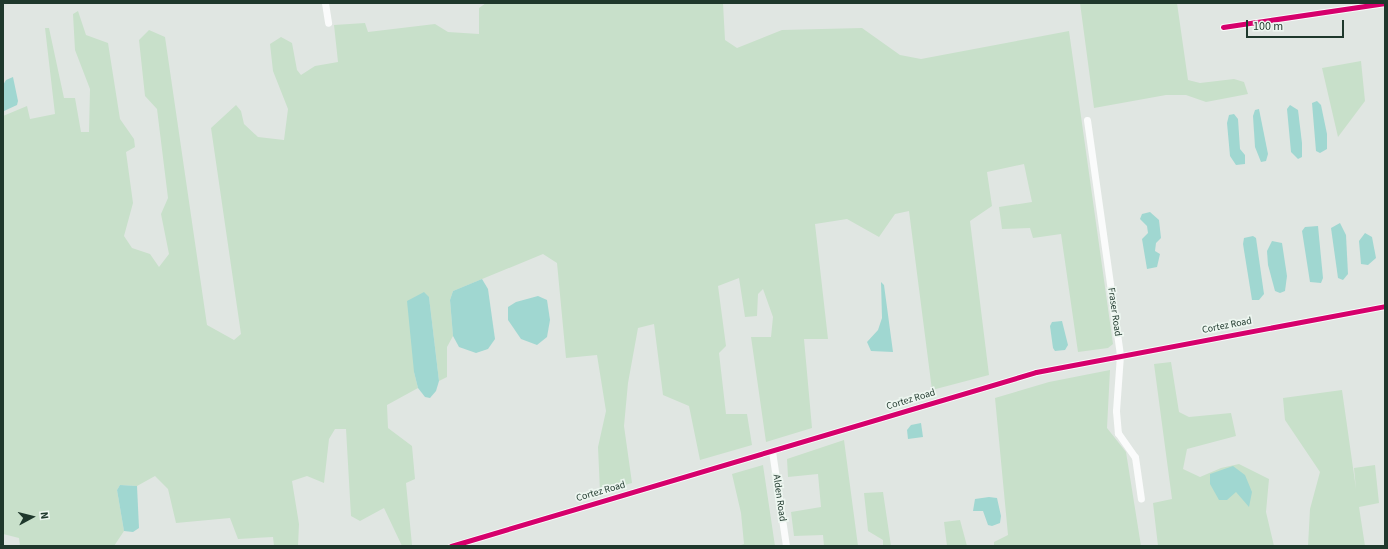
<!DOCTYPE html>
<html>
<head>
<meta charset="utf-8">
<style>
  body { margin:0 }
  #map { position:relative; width:1388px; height:549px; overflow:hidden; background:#e0e6e2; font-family:"Source Sans 3",sans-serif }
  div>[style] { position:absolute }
  .green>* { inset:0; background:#c8e0ca }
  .water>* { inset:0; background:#a0d7d1 }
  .minor>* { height:7px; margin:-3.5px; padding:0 3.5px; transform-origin:3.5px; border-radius:3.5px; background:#fafbfb }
  .cycleway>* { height:5px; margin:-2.5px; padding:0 2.5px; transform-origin:2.5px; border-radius:2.5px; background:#d6006c }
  span { translate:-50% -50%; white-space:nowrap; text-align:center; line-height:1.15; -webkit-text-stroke:3.5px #edf6f0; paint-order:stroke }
  .street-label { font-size:10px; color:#1f382c }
  .frame { position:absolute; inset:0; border:4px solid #1f382c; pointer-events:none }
  .north { position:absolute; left:12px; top:497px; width:40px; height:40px; -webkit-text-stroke:3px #edf6f0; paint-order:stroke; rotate:83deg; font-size:11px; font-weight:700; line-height:16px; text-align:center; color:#1f382c }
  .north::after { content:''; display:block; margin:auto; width:14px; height:18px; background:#1f382c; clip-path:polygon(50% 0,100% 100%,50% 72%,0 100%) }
  .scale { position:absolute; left:1246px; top:20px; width:98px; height:18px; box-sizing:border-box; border:2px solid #1f382c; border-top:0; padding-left:5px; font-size:12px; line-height:14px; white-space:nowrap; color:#1f382c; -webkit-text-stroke:3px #edf6f0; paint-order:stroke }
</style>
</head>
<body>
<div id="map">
  <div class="green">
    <div style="clip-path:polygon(486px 3px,723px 3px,725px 40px,737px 48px,782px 30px,862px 28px,900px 55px,921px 59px,1069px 31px,1113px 344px,1108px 348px,1078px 352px,1061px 234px,1033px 238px,1030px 228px,1002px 229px,999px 207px,1032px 202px,1024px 164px,987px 172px,992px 206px,970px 221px,989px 375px,932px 390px,909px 211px,895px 214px,879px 237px,847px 219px,815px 224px,828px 339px,804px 339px,812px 428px,766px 442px,751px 337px,771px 337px,773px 317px,763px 289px,758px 294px,757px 316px,745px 317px,739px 278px,718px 286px,726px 346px,719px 353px,726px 414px,747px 414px,752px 445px,700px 460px,689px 406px,663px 395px,654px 324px,638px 328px,628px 383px,624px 426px,632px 483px,600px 492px,598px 447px,606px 411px,597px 355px,566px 358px,557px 263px,543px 254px,453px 291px,450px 300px,453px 336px,447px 347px,447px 377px,439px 381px,429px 297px,414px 372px,418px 388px,387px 405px,388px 428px,412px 446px,415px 479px,406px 483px,412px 545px,402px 546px,384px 508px,360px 521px,351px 516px,346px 429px,335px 429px,329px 439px,324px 483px,307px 476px,292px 481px,299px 524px,298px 546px,274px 546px,273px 537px,238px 539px,230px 518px,176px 523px,168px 489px,155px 476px,137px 486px,120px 485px,117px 490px,124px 531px,114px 546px,20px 546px,19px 538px,3px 534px,3px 116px,27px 106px,30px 119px,55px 114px,45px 28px,49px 28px,64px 98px,75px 98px,81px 132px,89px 132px,90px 89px,75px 50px,73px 14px,78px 11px,86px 35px,108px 43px,120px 119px,134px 139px,135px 147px,126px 152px,133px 203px,124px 236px,132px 248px,150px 254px,159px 267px,169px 254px,161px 214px,168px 198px,157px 109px,145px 96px,139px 40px,149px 30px,165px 37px,207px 325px,234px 340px,241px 334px,211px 128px,236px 105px,241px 111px,244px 124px,258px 137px,284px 140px,288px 109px,273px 71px,270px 44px,281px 37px,292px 43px,297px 70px,301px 75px,315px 66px,338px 62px,334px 25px,365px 23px,368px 32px,435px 24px,448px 32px,479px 34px,479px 8px)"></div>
    <div style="clip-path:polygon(1080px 3px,1177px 3px,1188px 80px,1200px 83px,1234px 79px,1244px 82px,1248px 94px,1206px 102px,1186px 95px,1166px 95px,1094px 108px)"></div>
    <div style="clip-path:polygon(1361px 61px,1365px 101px,1338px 137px,1322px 68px)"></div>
    <div style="clip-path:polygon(1171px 362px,1179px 412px,1189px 417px,1231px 413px,1236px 436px,1187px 449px,1183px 469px,1200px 477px,1221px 468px,1239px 464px,1269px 479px,1266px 512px,1274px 546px,1158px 546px,1153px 503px,1172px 499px,1154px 364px)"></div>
    <div style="clip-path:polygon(1110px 370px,1107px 428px,1126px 452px,1141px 546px,994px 546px,994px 542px,1008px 535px,995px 398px,1049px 382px)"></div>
    <div style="clip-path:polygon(1342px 390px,1356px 489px,1354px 468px,1375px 465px,1379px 503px,1359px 507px,1365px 546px,1308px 546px,1310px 509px,1320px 472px,1285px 420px,1283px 398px)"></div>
    <div style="clip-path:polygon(844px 440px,858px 546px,824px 546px,823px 535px,794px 536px,791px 512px,821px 507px,818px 474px,788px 477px,787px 459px)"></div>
    <div style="clip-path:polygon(763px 465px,775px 546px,738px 546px,744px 544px,741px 513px,732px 474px)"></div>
    <div style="clip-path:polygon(883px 492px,891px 546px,883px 546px,883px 540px,868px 531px,864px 493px)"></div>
    <div style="clip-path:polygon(960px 520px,967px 546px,947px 546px,944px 522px)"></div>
  </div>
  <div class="water">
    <div style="clip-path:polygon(13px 77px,18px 101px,17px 105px,4px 111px,3px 85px,6px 80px)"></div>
    <div style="clip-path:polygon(1317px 101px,1321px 105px,1327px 134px,1327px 149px,1320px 153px,1316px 151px,1312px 103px)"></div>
    <div style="clip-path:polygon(1290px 105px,1298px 110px,1302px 143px,1302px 157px,1298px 159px,1291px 152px,1287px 109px)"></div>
    <div style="clip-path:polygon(1259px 109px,1268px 154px,1266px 161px,1261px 162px,1255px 147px,1253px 116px,1255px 110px)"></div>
    <div style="clip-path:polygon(1234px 114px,1238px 119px,1240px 149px,1245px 155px,1245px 164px,1236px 165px,1230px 156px,1227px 123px,1229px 115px)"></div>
    <div style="clip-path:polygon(1150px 212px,1159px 220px,1161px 238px,1156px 243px,1155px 251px,1160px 254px,1157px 267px,1147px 269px,1142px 239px,1148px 233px,1147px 226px,1140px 219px,1142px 214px)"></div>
    <div style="clip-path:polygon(1340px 223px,1346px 235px,1348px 274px,1343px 280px,1338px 278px,1331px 228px)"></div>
    <div style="clip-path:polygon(1318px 226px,1323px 278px,1321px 283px,1310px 282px,1302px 231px,1305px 227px)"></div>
    <div style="clip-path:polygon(1365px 233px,1372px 237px,1376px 258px,1368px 265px,1361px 264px,1359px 241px)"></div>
    <div style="clip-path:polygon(1253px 236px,1256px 238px,1264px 294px,1259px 300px,1252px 300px,1243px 244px,1244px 238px)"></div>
    <div style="clip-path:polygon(1272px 241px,1282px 243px,1287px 276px,1285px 291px,1280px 293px,1275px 291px,1268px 265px,1267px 251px)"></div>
    <div style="clip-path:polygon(482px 279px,488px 289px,495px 339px,488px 349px,476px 353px,459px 347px,453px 336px,450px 300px,453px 291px)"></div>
    <div style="clip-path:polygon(881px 282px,884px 285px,893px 352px,871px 351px,867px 342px,878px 330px,882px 318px)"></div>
    <div style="clip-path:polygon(424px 292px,429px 297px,439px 381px,436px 391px,430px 398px,425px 397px,418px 388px,414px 372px,407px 301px)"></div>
    <div style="clip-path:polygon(538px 296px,547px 300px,550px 320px,547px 337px,537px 345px,521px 339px,508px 320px,508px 307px,516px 302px)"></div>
    <div style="clip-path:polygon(1062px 321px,1068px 345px,1065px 350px,1055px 351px,1053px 348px,1050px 326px,1052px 322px)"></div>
    <div style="clip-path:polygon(921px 423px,923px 437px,908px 439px,907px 430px,911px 425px)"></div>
    <div style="clip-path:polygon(1233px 466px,1245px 475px,1252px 492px,1249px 507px,1236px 492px,1227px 500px,1219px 500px,1210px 484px,1210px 474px)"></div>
    <div style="clip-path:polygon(120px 485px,137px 486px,139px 528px,133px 532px,124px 531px,117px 490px)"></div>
    <div style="clip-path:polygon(989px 497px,997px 498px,1001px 516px,1000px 523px,992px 526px,988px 525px,983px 511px,973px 511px,975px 499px)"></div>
  </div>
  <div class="minor">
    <div style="left:325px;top:3px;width:20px;rotate:81deg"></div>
    <div style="left:1223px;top:27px;width:164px;rotate:-8.4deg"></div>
    <div style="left:1087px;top:120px;width:237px;rotate:82deg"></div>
    <div style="left:1120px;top:355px;width:56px;rotate:94.1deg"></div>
    <div style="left:1116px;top:411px;width:22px;rotate:85deg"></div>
    <div style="left:1118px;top:433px;width:29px;rotate:55deg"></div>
    <div style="left:1135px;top:457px;width:42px;rotate:81.9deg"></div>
    <div style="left:772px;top:451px;width:96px;rotate:81.6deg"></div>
    <div style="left:451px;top:546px;width:610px;rotate:-16.56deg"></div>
    <div style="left:1036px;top:372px;width:355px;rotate:-10.7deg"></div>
  </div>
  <div class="cycleway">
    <div style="left:1223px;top:27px;width:164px;rotate:-8.4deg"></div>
    <div style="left:451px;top:546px;width:610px;rotate:-16.56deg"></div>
    <div style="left:1036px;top:372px;width:355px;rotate:-10.7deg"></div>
  </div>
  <div class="street-label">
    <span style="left:1114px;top:312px;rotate:82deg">Fraser Road</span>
    <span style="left:1227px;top:326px;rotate:-11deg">Cortez Road</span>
    <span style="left:911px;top:400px;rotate:-17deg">Cortez Road</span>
    <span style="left:601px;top:492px;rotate:-16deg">Cortez Road</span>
    <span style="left:779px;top:498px;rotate:82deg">Alden Road</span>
  </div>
  <div class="frame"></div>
  <div class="north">N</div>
  <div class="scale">100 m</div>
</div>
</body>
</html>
